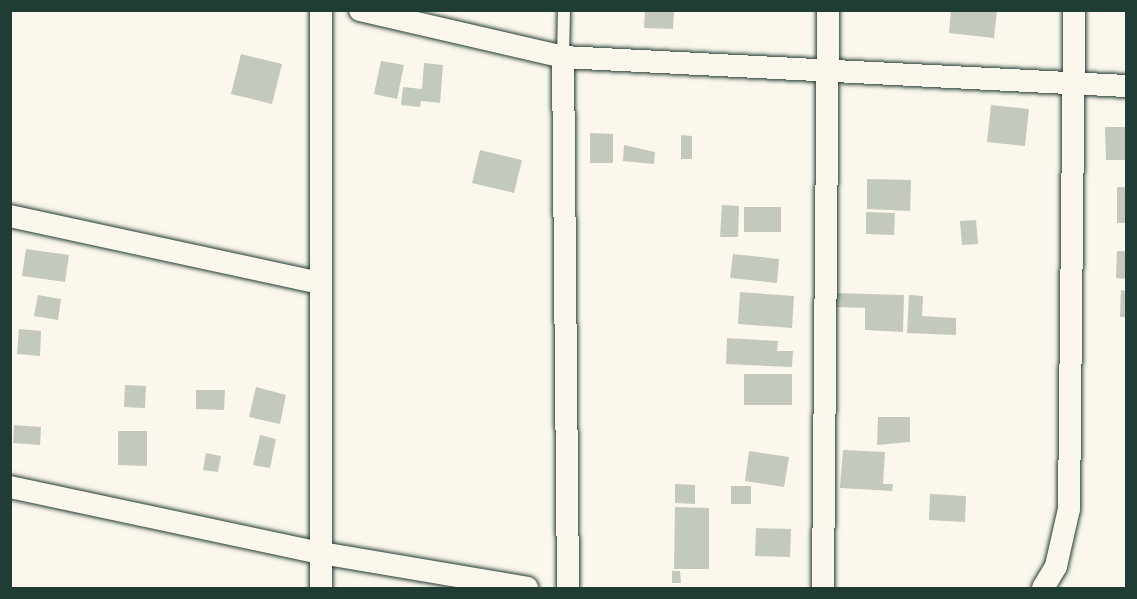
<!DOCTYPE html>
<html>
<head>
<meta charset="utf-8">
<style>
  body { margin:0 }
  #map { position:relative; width:1137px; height:599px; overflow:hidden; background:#fbf7ec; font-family:"Balsamiq Sans",sans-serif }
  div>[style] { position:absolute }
  .building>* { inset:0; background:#c4c9be }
  .roads { filter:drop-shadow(0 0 2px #1f3d34) drop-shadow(0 0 2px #1f3d34) }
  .lane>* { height:12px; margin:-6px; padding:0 6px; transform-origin:6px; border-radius:6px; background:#fbf7ec }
  .street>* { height:22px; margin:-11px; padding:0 11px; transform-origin:11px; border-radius:11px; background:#fbf7ec }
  span { translate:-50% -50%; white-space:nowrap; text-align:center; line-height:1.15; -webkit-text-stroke:4.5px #fbf7ec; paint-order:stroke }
  .frame { position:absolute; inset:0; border:12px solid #1f3d34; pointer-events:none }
</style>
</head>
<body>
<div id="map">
  <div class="building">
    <div style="clip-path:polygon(645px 10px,674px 10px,673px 29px,644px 28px)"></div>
    <div style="clip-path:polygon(951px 10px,997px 10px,994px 38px,949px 33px)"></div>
    <div style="clip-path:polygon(241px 54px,282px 64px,272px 104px,231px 94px)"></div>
    <div style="clip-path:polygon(381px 61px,404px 65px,397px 99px,374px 94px)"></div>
    <div style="clip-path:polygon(424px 63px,443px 65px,440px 103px,421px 101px,420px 107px,401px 105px,403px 87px,422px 89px)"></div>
    <div style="clip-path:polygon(991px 105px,1029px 109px,1025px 146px,987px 142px)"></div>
    <div style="clip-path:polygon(1105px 127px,1126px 127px,1126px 160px,1106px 160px)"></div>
    <div style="clip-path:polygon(590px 133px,613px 134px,613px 163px,590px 163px)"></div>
    <div style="clip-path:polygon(681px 135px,692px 136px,692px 159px,681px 159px)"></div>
    <div style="clip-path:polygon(624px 145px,655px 152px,654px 164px,623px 161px)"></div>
    <div style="clip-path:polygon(480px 150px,522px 160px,514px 193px,472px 183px)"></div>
    <div style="clip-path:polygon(867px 179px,911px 180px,910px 211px,867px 209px)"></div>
    <div style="clip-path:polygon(1117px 187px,1126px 187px,1126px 223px,1117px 223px)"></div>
    <div style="clip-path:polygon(722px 205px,739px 206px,738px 237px,720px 237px)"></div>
    <div style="clip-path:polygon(744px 207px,781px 207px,781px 232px,744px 232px)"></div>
    <div style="clip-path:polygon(866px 212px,895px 213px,894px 235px,866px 234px)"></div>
    <div style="clip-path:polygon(976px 220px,978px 244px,962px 245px,960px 221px)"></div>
    <div style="clip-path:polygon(26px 249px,69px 255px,65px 282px,22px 276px)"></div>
    <div style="clip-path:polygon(1117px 251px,1126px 251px,1126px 279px,1116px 278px)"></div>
    <div style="clip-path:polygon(733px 254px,779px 259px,777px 283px,730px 278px)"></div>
    <div style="clip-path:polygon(1121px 290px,1126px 291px,1126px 317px,1120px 317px)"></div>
    <div style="clip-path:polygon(740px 292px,794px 296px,792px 328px,738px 324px)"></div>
    <div style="clip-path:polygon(836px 293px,904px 295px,903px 332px,865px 330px,865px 308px,836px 307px)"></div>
    <div style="clip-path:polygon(38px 295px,61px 299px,58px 320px,34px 316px)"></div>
    <div style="clip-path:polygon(909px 295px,923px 296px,922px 316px,956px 318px,956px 335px,907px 333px)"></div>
    <div style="clip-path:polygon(19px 329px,41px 331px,40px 356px,17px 354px)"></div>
    <div style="clip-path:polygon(727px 338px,778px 341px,777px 351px,793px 351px,792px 367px,726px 364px)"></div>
    <div style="clip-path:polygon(744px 374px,792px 374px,792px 405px,744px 405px)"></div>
    <div style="clip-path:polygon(125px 385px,146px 386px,145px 408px,124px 407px)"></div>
    <div style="clip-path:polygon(256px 387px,286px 395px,280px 424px,249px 417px)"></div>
    <div style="clip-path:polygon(196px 390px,225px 390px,224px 410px,196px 409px)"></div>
    <div style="clip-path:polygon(878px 417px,910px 417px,910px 442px,877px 445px)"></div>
    <div style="clip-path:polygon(14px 425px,41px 427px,40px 445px,13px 443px)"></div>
    <div style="clip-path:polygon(118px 431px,147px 431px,147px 466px,118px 465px)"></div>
    <div style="clip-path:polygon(260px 435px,276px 439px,270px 468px,253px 465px)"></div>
    <div style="clip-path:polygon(843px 450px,885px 452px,883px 484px,893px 484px,892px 491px,840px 488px)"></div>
    <div style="clip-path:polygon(749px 451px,789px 457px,784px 487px,745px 481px)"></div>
    <div style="clip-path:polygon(206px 453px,221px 456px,218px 472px,203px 470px)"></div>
    <div style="clip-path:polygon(675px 484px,695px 485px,695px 504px,675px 503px)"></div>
    <div style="clip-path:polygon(731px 486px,751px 486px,751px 504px,731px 504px)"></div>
    <div style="clip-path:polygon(930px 494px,966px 496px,965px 522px,929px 520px)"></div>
    <div style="clip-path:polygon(675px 507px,709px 508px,709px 569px,674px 569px)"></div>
    <div style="clip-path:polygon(756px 528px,791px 529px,790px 557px,755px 556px)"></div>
    <div style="clip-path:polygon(672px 571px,680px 571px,681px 583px,672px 583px)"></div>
  </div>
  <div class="roads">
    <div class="lane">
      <div style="left:563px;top:57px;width:47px;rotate:-88.8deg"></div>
    </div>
    <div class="street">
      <div style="left:360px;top:10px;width:208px;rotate:13deg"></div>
      <div style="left:563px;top:57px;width:564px;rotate:2.95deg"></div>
      <div style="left:563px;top:57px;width:531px;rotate:89.46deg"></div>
      <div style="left:10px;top:216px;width:318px;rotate:12.2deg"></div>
      <div style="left:10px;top:487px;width:318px;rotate:12deg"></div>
      <div style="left:321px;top:553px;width:209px;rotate:9.6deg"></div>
      <div style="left:321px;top:588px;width:578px;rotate:-90deg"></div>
      <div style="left:823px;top:588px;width:578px;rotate:-89.5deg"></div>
      <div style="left:1043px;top:588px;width:26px;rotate:-59deg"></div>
      <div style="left:1056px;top:566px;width:58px;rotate:-77.2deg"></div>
      <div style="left:1069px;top:509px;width:499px;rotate:-89.4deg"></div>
    </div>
  </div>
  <div class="frame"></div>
</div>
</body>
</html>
